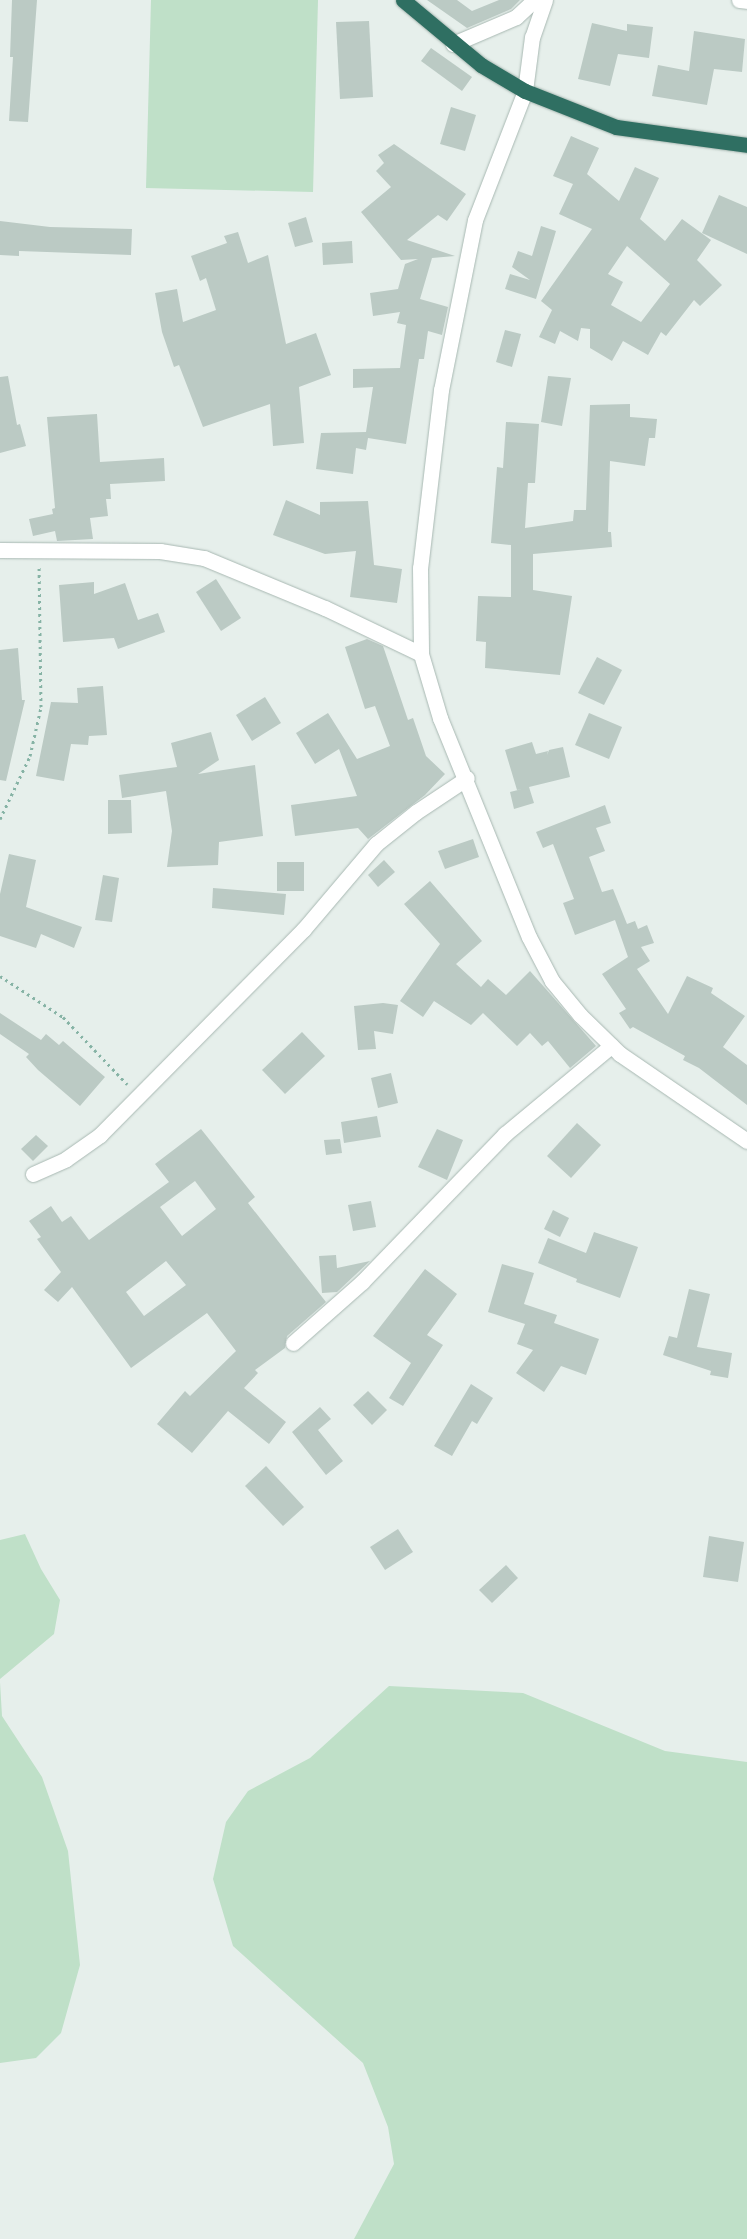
<!DOCTYPE html>
<html>
<head>
<meta charset="utf-8">
<style>
  body { margin:0 }
  #map { position:relative; width:747px; height:2239px; overflow:hidden; background:#e6efeb; font-family:Ubuntu,sans-serif }
  div>[style] { position:absolute }
  .green>* { inset:0; background:#bfe0c8 }
  .building>* { inset:0; background:#bbcac4 }
  .path>* { height:3px; margin-top:-1.5px; transform-origin:0; background:repeating-linear-gradient(90deg,#86b3a5 0 2.5px,transparent 0 6.5px) }
  .roads { filter:drop-shadow(0 0 1px #a8b8b2) drop-shadow(0 0 1px #a8b8b2) }
  .street>* { height:15px; margin:-7.5px; padding:0 7.5px; transform-origin:7.5px; border-radius:7.5px; background:#fff }
  .secondary>* { height:15px; margin:-7.5px; padding:0 7.5px; transform-origin:7.5px; border-radius:7.5px; background:#fff }
  .highway>* { height:15px; margin:-7.5px; padding:0 7.5px; transform-origin:7.5px; border-radius:7.5px; background:#2f6f62 }
  span { translate:-50% -50%; white-space:nowrap; text-align:center; line-height:1.15; -webkit-text-stroke:4px #f7fbf9; paint-order:stroke }
</style>
</head>
<body>
<div id="map">
  <div class="green">
    <div style="clip-path:polygon(151px 0,318px 0,313px 192px,146px 188px)"></div>
    <div style="clip-path:polygon(25px 1534px,41px 1569px,60px 1600px,54px 1634px,0 1679px,0 1540px)"></div>
    <div style="clip-path:polygon(0 1682px,2px 1716px,42px 1777px,68px 1851px,80px 1965px,61px 2033px,36px 2058px,0 2063px)"></div>
    <div style="clip-path:polygon(389px 1686px,523px 1693px,665px 1751px,747px 1762px,747px 2239px,354px 2239px,394px 2164px,388px 2127px,363px 2063px,233px 1946px,213px 1879px,226px 1822px,248px 1791px,310px 1758px)"></div>
  </div>
  <div class="building">
    <div style="clip-path:polygon(12px 0,37px 0,28px 122px,9px 121px,13px 57px,10px 57px)"></div>
    <div style="clip-path:polygon(427px 0,457px 0,472px 11px,499px 0,520px 0,511px 9px,467px 28px)"></div>
    <div style="clip-path:polygon(369px 21px,373px 97px,340px 99px,336px 22px)"></div>
    <div style="clip-path:polygon(592px 23px,627px 31px,627px 24px,653px 27px,649px 58px,618px 54px,610px 86px,578px 79px)"></div>
    <div style="clip-path:polygon(694px 31px,745px 39px,742px 72px,714px 69px,707px 105px,652px 96px,658px 65px,689px 71px)"></div>
    <div style="clip-path:polygon(431px 48px,472px 77px,462px 91px,421px 61px)"></div>
    <div style="clip-path:polygon(451px 107px,476px 115px,465px 151px,440px 144px)"></div>
    <div style="clip-path:polygon(evenodd,571px 136px,599px 148px,587px 174px,619px 201px,635px 167px,659px 178px,640px 219px,665px 241px,682px 219px,711px 240px,697px 260px,722px 285px,700px 306px,694px 300px,666px 336px,661px 332px,648px 355px,623px 341px,612px 361px,590px 348px,590px 329px,581px 328px,578px 341px,560px 331px,555px 344px,539px 337px,552px 310px,541px 301px,592px 229px,559px 214px,573px 184px,553px 176px,571px 136px,627px 246px,670px 284px,641px 322px,611px 305px,623px 282px,608px 274px,627px 246px)"></div>
    <div style="clip-path:polygon(394px 144px,466px 194px,447px 221px,438px 215px,407px 240px,455px 256px,432px 258px,420px 299px,448px 307px,442px 335px,428px 331px,424px 359px,419px 359px,406px 444px,368px 438px,366px 450px,356px 448px,353px 474px,316px 469px,321px 433px,366px 432px,373px 387px,353px 388px,353px 369px,400px 368px,406px 325px,397px 323px,400px 312px,373px 316px,370px 293px,398px 289px,405px 264px,418px 259px,401px 260px,361px 212px,391px 187px,376px 171px,384px 163px,378px 155px)"></div>
    <div style="clip-path:polygon(719px 195px,747px 207px,747px 254px,702px 233px)"></div>
    <div style="clip-path:polygon(306px 217px,313px 242px,295px 247px,288px 223px)"></div>
    <div style="clip-path:polygon(0 221px,50px 227px,132px 229px,131px 255px,19px 251px,19px 256px,0 255px)"></div>
    <div style="clip-path:polygon(541px 226px,556px 231px,536px 299px,505px 289px,510px 274px,530px 280px,512px 267px,518px 251px,532px 256px)"></div>
    <div style="clip-path:polygon(238px 232px,248px 263px,268px 255px,286px 344px,316px 333px,331px 375px,299px 387px,304px 443px,273px 446px,270px 404px,203px 427px,179px 365px,174px 367px,162px 332px,155px 293px,177px 289px,183px 322px,216px 310px,206px 278px,200px 281px,191px 256px,227px 243px,224px 236px)"></div>
    <div style="clip-path:polygon(352px 241px,353px 263px,323px 265px,322px 243px)"></div>
    <div style="clip-path:polygon(505px 330px,521px 334px,512px 367px,496px 362px)"></div>
    <div style="clip-path:polygon(8px 376px,17px 425px,20px 424px,26px 446px,0 453px,0 377px)"></div>
    <div style="clip-path:polygon(548px 376px,571px 378px,562px 426px,541px 422px)"></div>
    <div style="clip-path:polygon(630px 404px,630px 417px,657px 419px,655px 438px,649px 438px,645px 466px,610px 461px,608px 532px,611px 532px,612px 547px,533px 554px,533px 590px,572px 596px,560px 675px,485px 668px,486px 642px,476px 641px,478px 596px,511px 597px,511px 545px,491px 543px,497px 467px,503px 468px,506px 422px,539px 424px,535px 483px,528px 483px,525px 528px,573px 521px,574px 510px,586px 510px,590px 405px)"></div>
    <div style="clip-path:polygon(97px 414px,100px 462px,164px 458px,165px 481px,110px 484px,111px 499px,106px 499px,108px 516px,90px 518px,93px 539px,57px 541px,55px 531px,33px 536px,29px 519px,53px 514px,52px 509px,55px 508px,47px 417px)"></div>
    <div style="clip-path:polygon(286px 500px,320px 515px,320px 502px,368px 501px,374px 565px,402px 569px,397px 603px,350px 597px,356px 551px,325px 554px,273px 535px)"></div>
    <div style="clip-path:polygon(216px 579px,241px 618px,221px 631px,196px 592px)"></div>
    <div style="clip-path:polygon(94px 582px,94px 594px,125px 583px,138px 620px,158px 613px,165px 632px,118px 649px,114px 638px,63px 642px,59px 585px)"></div>
    <div style="clip-path:polygon(367px 639px,383px 646px,408px 720px,413px 718px,426px 756px,445px 774px,425px 795px,368px 839px,358px 828px,295px 836px,291px 805px,357px 796px,339px 749px,315px 764px,296px 733px,328px 713px,357px 759px,390px 746px,375px 706px,365px 709px,345px 647px)"></div>
    <div style="clip-path:polygon(18px 648px,22px 700px,25px 700px,6px 781px,0 780px,0 650px)"></div>
    <div style="clip-path:polygon(597px 657px,622px 670px,604px 705px,578px 693px)"></div>
    <div style="clip-path:polygon(103px 686px,107px 735px,89px 736px,88px 745px,71px 744px,64px 781px,36px 776px,51px 702px,78px 703px,77px 688px)"></div>
    <div style="clip-path:polygon(265px 697px,281px 723px,252px 741px,236px 715px)"></div>
    <div style="clip-path:polygon(589px 713px,622px 727px,609px 759px,575px 745px)"></div>
    <div style="clip-path:polygon(211px 732px,219px 760px,198px 774px,255px 765px,263px 836px,219px 842px,218px 865px,167px 867px,172px 831px,166px 791px,122px 798px,119px 775px,177px 767px,171px 743px)"></div>
    <div style="clip-path:polygon(532px 742px,536px 754px,548px 751px,547px 755px,549px 750px,563px 747px,570px 777px,529px 787px,534px 803px,514px 809px,510px 792px,522px 789px,517px 790px,505px 750px)"></div>
    <div style="clip-path:polygon(108px 800px,131px 800px,132px 833px,108px 834px)"></div>
    <div style="clip-path:polygon(605px 805px,611px 823px,596px 828px,605px 851px,589px 857px,602px 892px,613px 889px,627px 924px,635px 921px,638px 929px,647px 925px,654px 943px,641px 947px,650px 961px,637px 969px,668px 1014px,687px 976px,713px 988px,711px 993px,745px 1016px,723px 1047px,747px 1065px,747px 1105px,699px 1068px,683px 1060px,685px 1056px,633px 1027px,630px 1029px,619px 1013px,626px 1009px,602px 974px,628px 957px,615px 920px,575px 935px,563px 903px,574px 899px,553px 844px,543px 848px,536px 832px)"></div>
    <div style="clip-path:polygon(473px 839px,479px 857px,445px 869px,438px 851px)"></div>
    <div style="clip-path:polygon(9px 854px,36px 860px,26px 907px,82px 927px,74px 948px,41px 934px,36px 948px,0 936px,0 894px)"></div>
    <div style="clip-path:polygon(384px 860px,395px 872px,378px 887px,368px 875px)"></div>
    <div style="clip-path:polygon(277px 862px,304px 862px,304px 891px,277px 891px)"></div>
    <div style="clip-path:polygon(103px 875px,119px 878px,112px 922px,95px 920px)"></div>
    <div style="clip-path:polygon(430px 881px,482px 941px,456px 964px,481px 987px,488px 979px,506px 995px,530px 971px,596px 1046px,570px 1068px,548px 1041px,542px 1046px,530px 1033px,517px 1046px,483px 1013px,471px 1025px,434px 1001px,423px 1017px,400px 1001px,440px 944px,404px 904px)"></div>
    <div style="clip-path:polygon(213px 888px,286px 894px,284px 915px,212px 908px)"></div>
    <div style="clip-path:polygon(383px 1003px,398px 1005px,393px 1034px,374px 1031px,376px 1049px,358px 1050px,354px 1006px)"></div>
    <div style="clip-path:polygon(0 1013px,41px 1040px,46px 1034px,59px 1045px,63px 1041px,105px 1077px,80px 1106px,38px 1070px,26px 1057px,29px 1054px,0 1034px)"></div>
    <div style="clip-path:polygon(302px 1032px,325px 1056px,285px 1094px,262px 1070px)"></div>
    <div style="clip-path:polygon(391px 1073px,398px 1103px,378px 1108px,371px 1078px)"></div>
    <div style="clip-path:polygon(377px 1116px,381px 1137px,344px 1143px,341px 1122px)"></div>
    <div style="clip-path:polygon(577px 1123px,601px 1145px,571px 1178px,547px 1156px)"></div>
    <div style="clip-path:polygon(evenodd,201px 1129px,255px 1197px,248px 1203px,326px 1302px,287px 1336px,285px 1348px,255px 1370px,258px 1373px,244px 1388px,286px 1422px,269px 1444px,228px 1411px,192px 1453px,157px 1424px,185px 1391px,190px 1396px,236px 1351px,207px 1313px,131px 1368px,72px 1287px,58px 1302px,44px 1290px,61px 1272px,37px 1239px,41px 1237px,29px 1221px,51px 1206px,62px 1222px,71px 1216px,89px 1240px,169px 1182px,155px 1164px,201px 1129px,195px 1181px,216px 1209px,182px 1236px,160px 1207px,195px 1181px,201px 1129px,166px 1261px,186px 1285px,144px 1316px,126px 1292px,166px 1261px)"></div>
    <div style="clip-path:polygon(437px 1129px,463px 1140px,447px 1180px,418px 1167px)"></div>
    <div style="clip-path:polygon(36px 1135px,48px 1146px,33px 1161px,21px 1149px)"></div>
    <div style="clip-path:polygon(340px 1139px,342px 1153px,326px 1155px,324px 1140px)"></div>
    <div style="clip-path:polygon(371px 1201px,376px 1227px,353px 1231px,348px 1205px)"></div>
    <div style="clip-path:polygon(553px 1210px,569px 1218px,560px 1237px,544px 1229px)"></div>
    <div style="clip-path:polygon(594px 1232px,638px 1247px,620px 1298px,576px 1282px,577px 1279px,538px 1263px,548px 1238px,586px 1253px)"></div>
    <div style="clip-path:polygon(336px 1255px,337px 1268px,370px 1261px,337px 1292px,322px 1293px,319px 1256px)"></div>
    <div style="clip-path:polygon(502px 1264px,534px 1273px,524px 1304px,557px 1315px,554px 1323px,599px 1339px,586px 1375px,561px 1366px,544px 1392px,516px 1373px,533px 1350px,517px 1344px,525px 1324px,488px 1312px)"></div>
    <div style="clip-path:polygon(425px 1269px,457px 1294px,427px 1335px,443px 1345px,403px 1406px,389px 1398px,411px 1363px,373px 1336px)"></div>
    <div style="clip-path:polygon(689px 1289px,710px 1294px,697px 1347px,732px 1353px,728px 1378px,710px 1375px,711px 1371px,663px 1355px,669px 1336px,677px 1338px)"></div>
    <div style="clip-path:polygon(471px 1384px,493px 1398px,477px 1424px,472px 1421px,452px 1456px,434px 1446px)"></div>
    <div style="clip-path:polygon(368px 1391px,387px 1410px,372px 1425px,353px 1405px)"></div>
    <div style="clip-path:polygon(320px 1407px,331px 1419px,318px 1430px,343px 1461px,326px 1475px,292px 1432px)"></div>
    <div style="clip-path:polygon(266px 1466px,304px 1507px,283px 1526px,245px 1486px)"></div>
    <div style="clip-path:polygon(398px 1529px,413px 1552px,385px 1570px,370px 1547px)"></div>
    <div style="clip-path:polygon(709px 1536px,744px 1542px,738px 1582px,703px 1577px)"></div>
    <div style="clip-path:polygon(506px 1565px,518px 1578px,492px 1603px,479px 1590px)"></div>
  </div>
  <div class="path">
    <div style="left:0;top:819px;width:70px;rotate:-64.5deg"></div>
    <div style="left:30px;top:756px;width:50px;rotate:-77.3deg"></div>
    <div style="left:41px;top:707px;width:141px;rotate:-90.8deg"></div>
    <div style="left:0;top:976px;width:75px;rotate:33.1deg"></div>
    <div style="left:63px;top:1017px;width:93px;rotate:46.3deg"></div>
  </div>
  <div class="roads">
    <div class="street">
      <div style="left:739px;top:0;width:8px;rotate:7deg"></div>
      <div style="left:0;top:550px;width:160px;rotate:0.4deg"></div>
      <div style="left:160px;top:551px;width:45px;rotate:9deg"></div>
      <div style="left:204px;top:558px;width:131px;rotate:22.5deg"></div>
      <div style="left:325px;top:608px;width:106px;rotate:25.6deg"></div>
      <div style="left:33px;top:1174px;width:36px;rotate:-24deg"></div>
      <div style="left:66px;top:1159px;width:42px;rotate:-35.2deg"></div>
      <div style="left:100px;top:1135px;width:289px;rotate:-45.3deg"></div>
      <div style="left:303px;top:930px;width:113px;rotate:-49.7deg"></div>
      <div style="left:376px;top:844px;width:51px;rotate:-38.7deg"></div>
      <div style="left:416px;top:812px;width:61px;rotate:-33.7deg"></div>
      <div style="left:293px;top:1343px;width:92px;rotate:-41.5deg"></div>
      <div style="left:362px;top:1282px;width:206px;rotate:-46deg"></div>
      <div style="left:505px;top:1134px;width:138px;rotate:-39.7deg"></div>
    </div>
    <div class="secondary">
      <div style="left:545px;top:0;width:39px;rotate:109deg"></div>
      <div style="left:532px;top:37px;width:54px;rotate:97.4deg"></div>
      <div style="left:525px;top:91px;width:138px;rotate:111.2deg"></div>
      <div style="left:475px;top:220px;width:173px;rotate:101.3deg"></div>
      <div style="left:441px;top:390px;width:179px;rotate:96.7deg"></div>
      <div style="left:420px;top:568px;width:86px;rotate:89.3deg"></div>
      <div style="left:421px;top:654px;width:67px;rotate:73.5deg"></div>
      <div style="left:440px;top:718px;width:236px;rotate:67.9deg"></div>
      <div style="left:529px;top:937px;width:50px;rotate:62.4deg"></div>
      <div style="left:552px;top:981px;width:44px;rotate:50.5deg"></div>
      <div style="left:580px;top:1015px;width:56px;rotate:44.3deg"></div>
      <div style="left:620px;top:1054px;width:154px;rotate:34.4deg"></div>
      <div style="left:453px;top:44px;width:69px;rotate:-23.2deg"></div>
      <div style="left:516px;top:17px;width:25px;rotate:-43deg"></div>
    </div>
    <div class="highway">
      <div style="left:403px;top:0;width:102px;rotate:39.8deg"></div>
      <div style="left:481px;top:65px;width:51px;rotate:30.6deg"></div>
      <div style="left:525px;top:91px;width:98px;rotate:21.6deg"></div>
      <div style="left:616px;top:127px;width:132px;rotate:7.8deg"></div>
    </div>
  </div>
</div>
</body>
</html>
